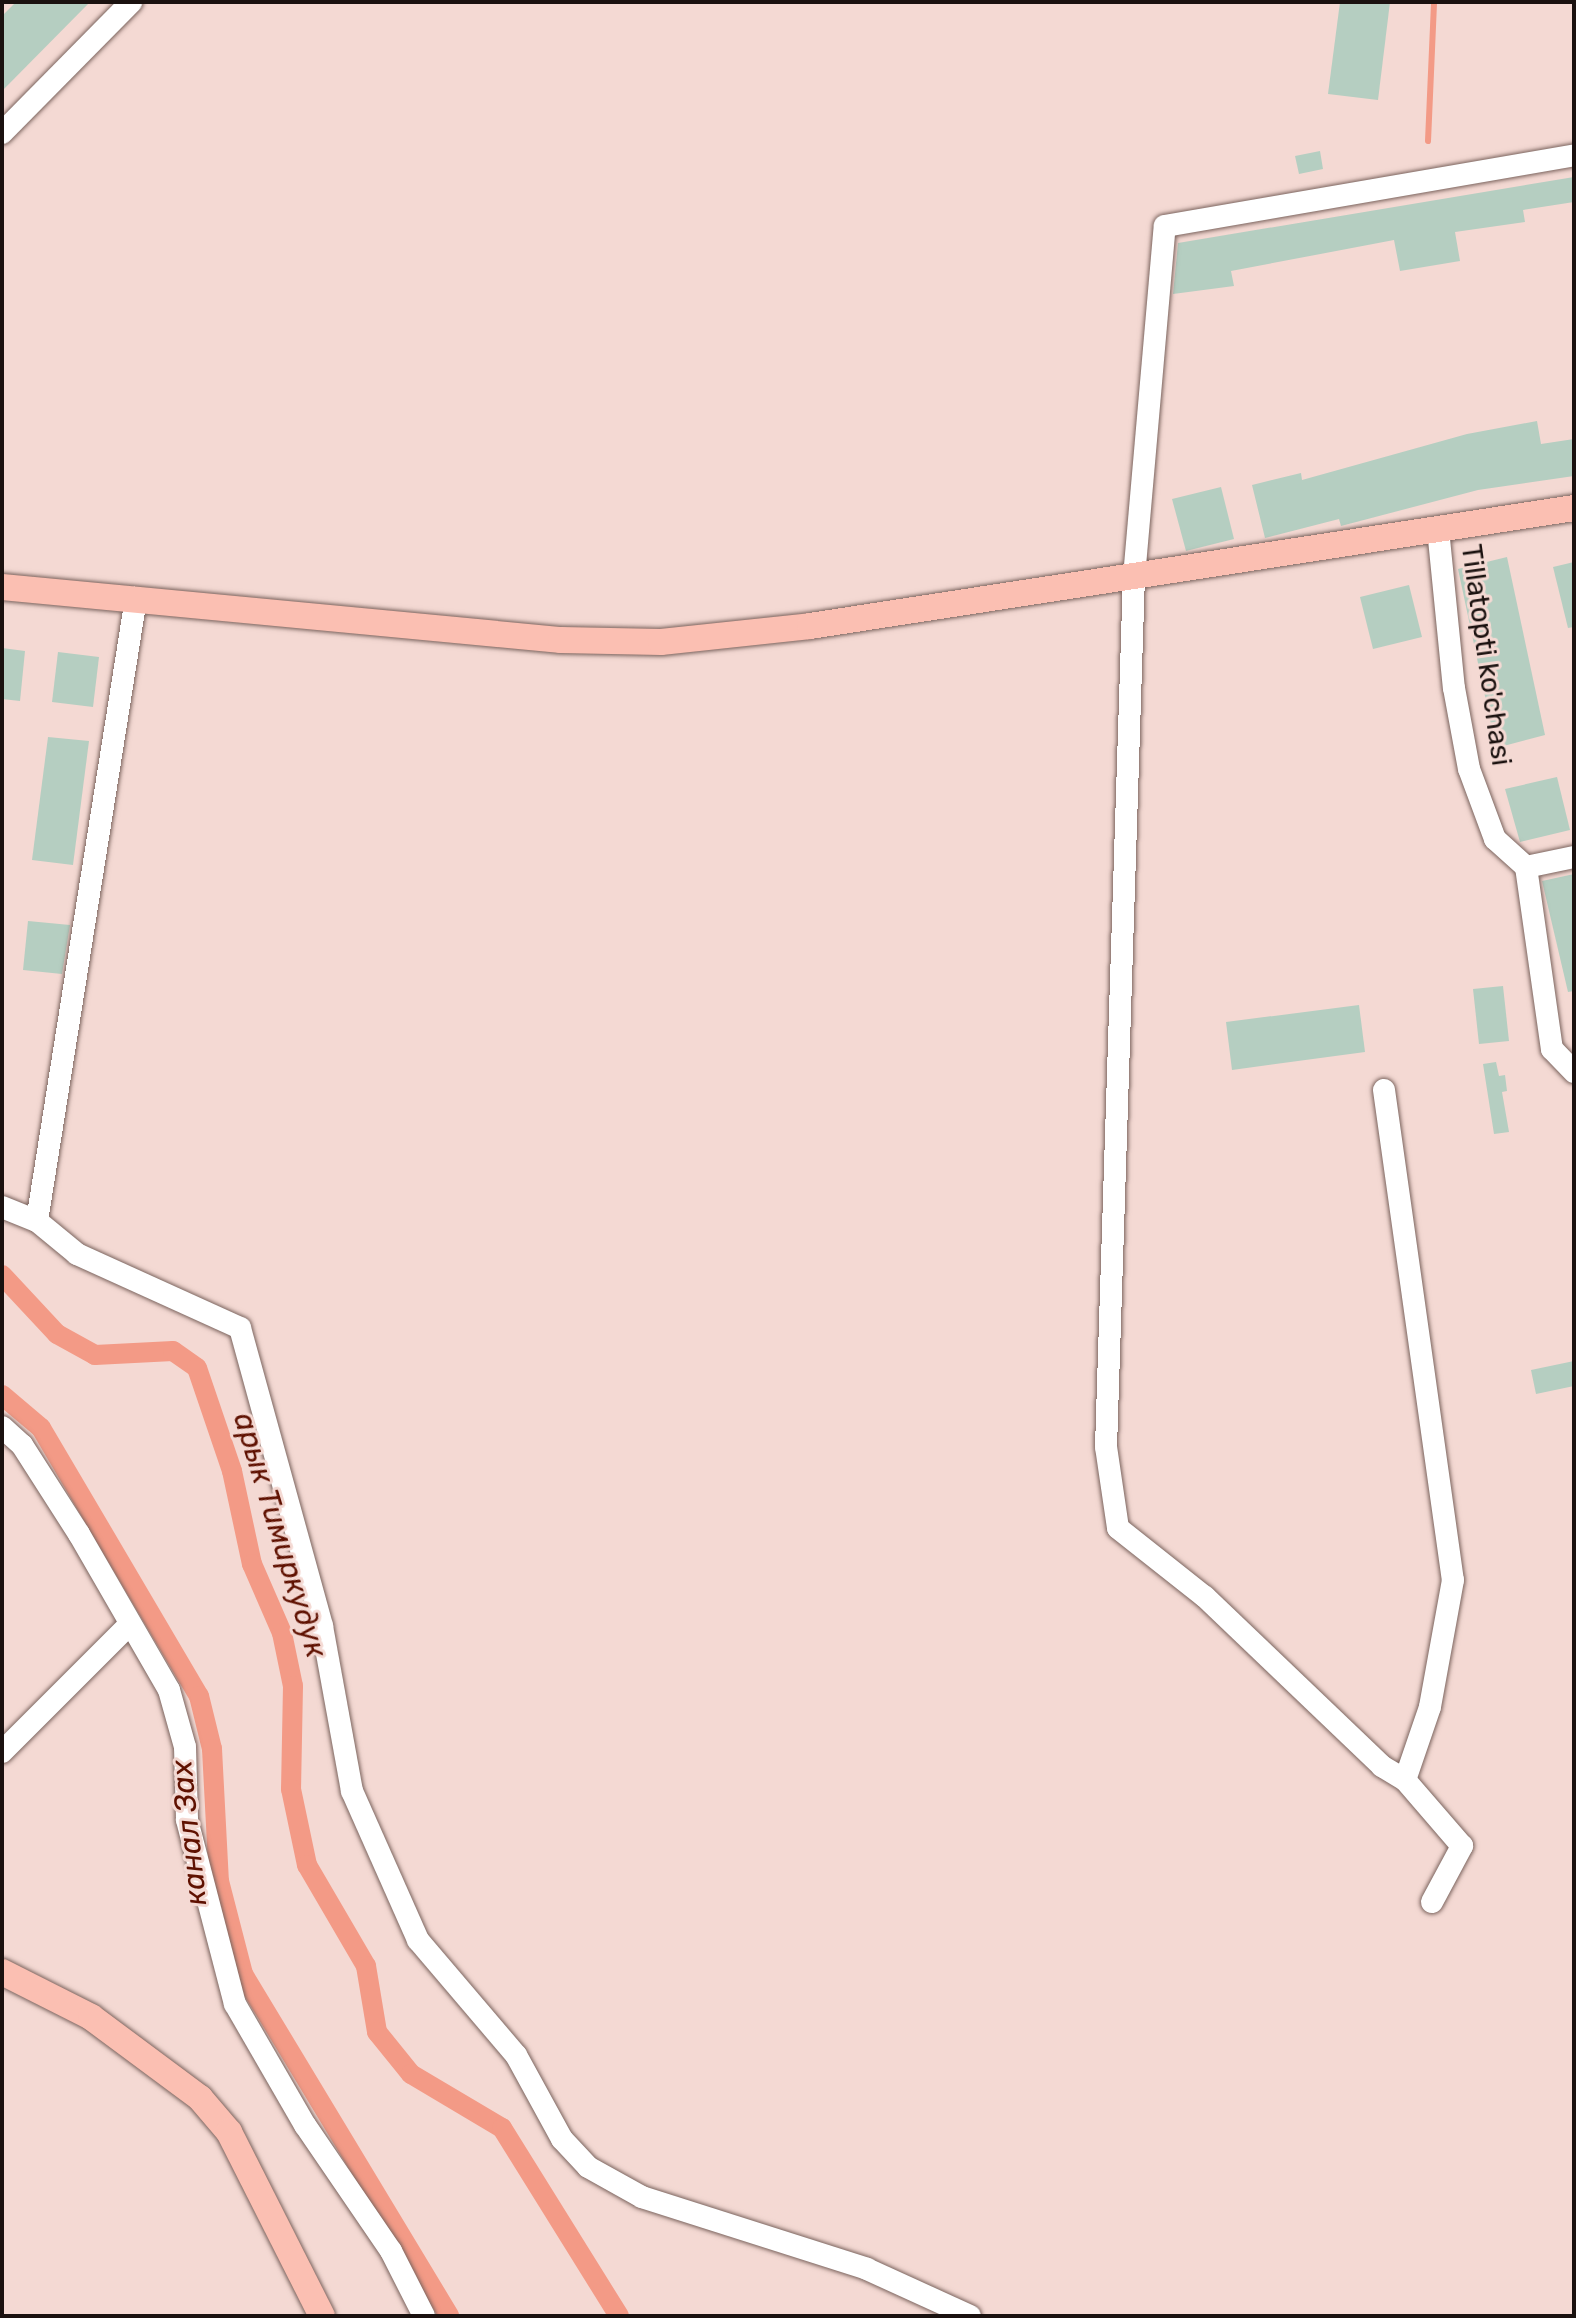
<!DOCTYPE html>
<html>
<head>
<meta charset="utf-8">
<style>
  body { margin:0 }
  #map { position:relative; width:1576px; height:2318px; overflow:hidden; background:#f4d9d3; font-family:Rubik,sans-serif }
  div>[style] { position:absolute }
  .stream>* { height:6px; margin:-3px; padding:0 3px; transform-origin:3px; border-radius:3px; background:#f39a86 }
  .canal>* { height:20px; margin:-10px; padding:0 10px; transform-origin:10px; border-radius:10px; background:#f39a86 }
  .building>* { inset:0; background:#b5cec1 }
  .roads { filter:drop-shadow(0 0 2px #7b645e) drop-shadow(0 0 2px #7b645e) }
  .minor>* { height:22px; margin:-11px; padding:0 11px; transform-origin:11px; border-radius:11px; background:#fff }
  .major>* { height:26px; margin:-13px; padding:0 13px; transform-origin:13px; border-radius:13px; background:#fbbfb2 }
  span { translate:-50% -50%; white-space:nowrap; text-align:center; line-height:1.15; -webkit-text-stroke:6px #f4d9d3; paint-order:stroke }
  .street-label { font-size:28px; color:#1a110f }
  .water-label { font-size:30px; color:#5f1101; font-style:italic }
  .frame { position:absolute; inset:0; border:4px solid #1a110f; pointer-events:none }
</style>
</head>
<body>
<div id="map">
  <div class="stream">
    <div style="left:1428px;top:141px;width:139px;rotate:-87.5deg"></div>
  </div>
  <div class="canal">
    <div style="left:2px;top:1275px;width:81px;rotate:47deg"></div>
    <div style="left:57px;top:1334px;width:43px;rotate:28.9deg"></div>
    <div style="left:95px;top:1355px;width:78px;rotate:-2.9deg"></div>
    <div style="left:173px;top:1351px;width:29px;rotate:35deg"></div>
    <div style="left:197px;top:1368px;width:109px;rotate:71.2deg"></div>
    <div style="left:232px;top:1471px;width:95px;rotate:77.9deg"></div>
    <div style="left:252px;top:1564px;width:75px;rotate:66.5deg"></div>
    <div style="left:282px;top:1633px;width:54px;rotate:78.3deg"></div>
    <div style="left:293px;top:1686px;width:103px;rotate:91.1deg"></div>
    <div style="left:291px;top:1789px;width:78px;rotate:78.1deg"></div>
    <div style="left:307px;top:1865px;width:117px;rotate:59.7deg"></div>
    <div style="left:366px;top:1966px;width:67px;rotate:80.5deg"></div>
    <div style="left:377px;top:2032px;width:54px;rotate:51deg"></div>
    <div style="left:411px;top:2074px;width:106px;rotate:30.7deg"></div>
    <div style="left:502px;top:2128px;width:221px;rotate:58.1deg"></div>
    <div style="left:2px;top:1395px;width:51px;rotate:40.2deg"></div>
    <div style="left:41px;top:1428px;width:311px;rotate:59.5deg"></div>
    <div style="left:199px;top:1696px;width:55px;rotate:76.2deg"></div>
    <div style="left:212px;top:1749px;width:132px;rotate:87deg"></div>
    <div style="left:219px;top:1881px;width:96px;rotate:75.5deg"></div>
    <div style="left:243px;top:1974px;width:399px;rotate:58.9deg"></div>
  </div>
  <div class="building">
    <div style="clip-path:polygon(16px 2px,90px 2px,2px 91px,2px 16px)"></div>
    <div style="clip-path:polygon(1340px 2px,1390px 2px,1378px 100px,1328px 94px)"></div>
    <div style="clip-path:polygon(1320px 151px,1323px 169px,1299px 174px,1295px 156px)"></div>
    <div style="clip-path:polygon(1574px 177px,1574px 202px,1523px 210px,1525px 222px,1455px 232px,1460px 261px,1400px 271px,1394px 240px,1231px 271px,1234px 286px,1173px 294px,1178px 243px)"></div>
    <div style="clip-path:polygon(1537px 421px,1541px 444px,1574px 439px,1574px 476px,1478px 490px,1341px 526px,1339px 519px,1265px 538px,1252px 485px,1301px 473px,1302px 480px,1467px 434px)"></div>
    <div style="clip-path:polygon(1221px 487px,1234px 539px,1186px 551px,1172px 499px)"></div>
    <div style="clip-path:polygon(1507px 557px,1545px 735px,1496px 748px,1458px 569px)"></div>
    <div style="clip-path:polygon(1574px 562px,1574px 627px,1568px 628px,1553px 567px)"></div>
    <div style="clip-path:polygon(1409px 585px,1422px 637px,1373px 649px,1360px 597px)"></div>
    <div style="clip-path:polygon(2px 648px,25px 651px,20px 701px,2px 699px)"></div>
    <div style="clip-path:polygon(58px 652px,99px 657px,93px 707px,52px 702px)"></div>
    <div style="clip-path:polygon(48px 737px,89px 741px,73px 865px,32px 860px)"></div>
    <div style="clip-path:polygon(1557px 777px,1570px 830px,1520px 842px,1505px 789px)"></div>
    <div style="clip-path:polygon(1574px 874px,1574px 991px,1568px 992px,1542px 881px)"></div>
    <div style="clip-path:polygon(28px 921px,70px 925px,62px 974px,23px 970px)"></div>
    <div style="clip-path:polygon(1503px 986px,1509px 1041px,1479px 1044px,1473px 989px)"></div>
    <div style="clip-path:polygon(1359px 1005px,1365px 1052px,1232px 1070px,1226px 1022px)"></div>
    <div style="clip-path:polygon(1496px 1062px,1499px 1076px,1505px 1075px,1507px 1091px,1502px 1092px,1509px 1132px,1494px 1134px,1483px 1064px)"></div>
    <div style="clip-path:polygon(1574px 1361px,1574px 1386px,1536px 1394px,1531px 1370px)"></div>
  </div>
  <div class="roads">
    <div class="minor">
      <div style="left:2px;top:133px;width:184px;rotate:-45.4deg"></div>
      <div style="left:1438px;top:529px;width:160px;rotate:84.3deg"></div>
      <div style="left:1454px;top:688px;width:82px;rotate:79.5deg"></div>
      <div style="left:1469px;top:769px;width:75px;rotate:69.6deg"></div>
      <div style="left:1495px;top:839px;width:42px;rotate:42.1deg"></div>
      <div style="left:1526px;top:867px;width:184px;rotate:81.9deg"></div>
      <div style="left:1552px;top:1049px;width:32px;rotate:46deg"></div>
      <div style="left:1526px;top:867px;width:49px;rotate:-11.8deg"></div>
      <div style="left:1384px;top:1090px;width:495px;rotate:82deg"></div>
      <div style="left:1453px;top:1580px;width:129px;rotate:100.3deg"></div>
      <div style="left:1430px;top:1707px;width:77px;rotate:108.9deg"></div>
      <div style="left:2px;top:1207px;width:38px;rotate:22deg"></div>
      <div style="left:37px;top:1221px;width:52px;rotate:39.5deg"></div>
      <div style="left:77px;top:1254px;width:179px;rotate:24.4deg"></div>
      <div style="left:240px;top:1328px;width:309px;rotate:74.6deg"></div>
      <div style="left:322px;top:1626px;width:168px;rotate:79.7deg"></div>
      <div style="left:352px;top:1791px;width:163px;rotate:66.1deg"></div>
      <div style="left:418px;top:1940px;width:151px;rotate:49.6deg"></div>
      <div style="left:516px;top:2055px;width:96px;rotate:61.3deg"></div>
      <div style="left:562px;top:2139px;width:38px;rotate:47deg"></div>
      <div style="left:588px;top:2167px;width:62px;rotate:29.1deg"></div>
      <div style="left:642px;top:2197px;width:236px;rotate:17.7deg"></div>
      <div style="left:867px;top:2269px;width:113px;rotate:24.5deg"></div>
      <div style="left:37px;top:1221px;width:631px;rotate:-80.97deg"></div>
      <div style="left:2px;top:1427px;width:27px;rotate:42deg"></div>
      <div style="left:22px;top:1445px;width:106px;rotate:57.4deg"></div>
      <div style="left:79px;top:1534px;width:180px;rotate:60deg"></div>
      <div style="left:169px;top:1690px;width:59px;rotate:74.3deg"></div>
      <div style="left:185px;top:1747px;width:73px;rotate:88.4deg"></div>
      <div style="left:187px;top:1820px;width:190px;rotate:75.4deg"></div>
      <div style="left:235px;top:2004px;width:140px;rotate:60deg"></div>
      <div style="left:305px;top:2125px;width:153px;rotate:55.7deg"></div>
      <div style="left:391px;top:2251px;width:73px;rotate:63.1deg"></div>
      <div style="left:2px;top:1752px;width:181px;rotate:-45deg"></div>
      <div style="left:1432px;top:1902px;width:64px;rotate:-61.8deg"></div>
      <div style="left:1462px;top:1846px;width:87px;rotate:-130.8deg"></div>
      <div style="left:1405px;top:1780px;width:27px;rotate:-149deg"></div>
      <div style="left:1382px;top:1766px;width:245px;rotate:-136.3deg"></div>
      <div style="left:1205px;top:1597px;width:111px;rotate:-141.6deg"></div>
      <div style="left:1118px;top:1528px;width:82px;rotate:-98.4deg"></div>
      <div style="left:1106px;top:1447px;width:870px;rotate:-88.16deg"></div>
      <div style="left:1134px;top:577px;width:352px;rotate:-85deg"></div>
      <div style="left:1165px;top:226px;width:415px;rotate:-9.8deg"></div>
    </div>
    <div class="major">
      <div style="left:2px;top:587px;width:562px;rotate:5.42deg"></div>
      <div style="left:561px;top:640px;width:100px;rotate:1.1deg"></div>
      <div style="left:661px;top:642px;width:150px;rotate:-6.1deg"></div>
      <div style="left:810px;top:626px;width:773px;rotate:-8.78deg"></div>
      <div style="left:2px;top:1972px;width:100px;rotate:26.8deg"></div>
      <div style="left:91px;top:2017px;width:136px;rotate:36.6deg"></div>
      <div style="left:200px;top:2098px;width:45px;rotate:49.5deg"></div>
      <div style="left:229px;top:2132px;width:206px;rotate:63.2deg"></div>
    </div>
  </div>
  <div class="street-label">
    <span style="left:1486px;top:655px;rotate:82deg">Tillatopti ko'chasi</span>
  </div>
  <div class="water-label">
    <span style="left:280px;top:1535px;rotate:73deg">арык Тимиркудук</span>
    <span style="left:189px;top:1833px;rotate:-96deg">канал Зах</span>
  </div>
  <div class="frame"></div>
</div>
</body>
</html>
